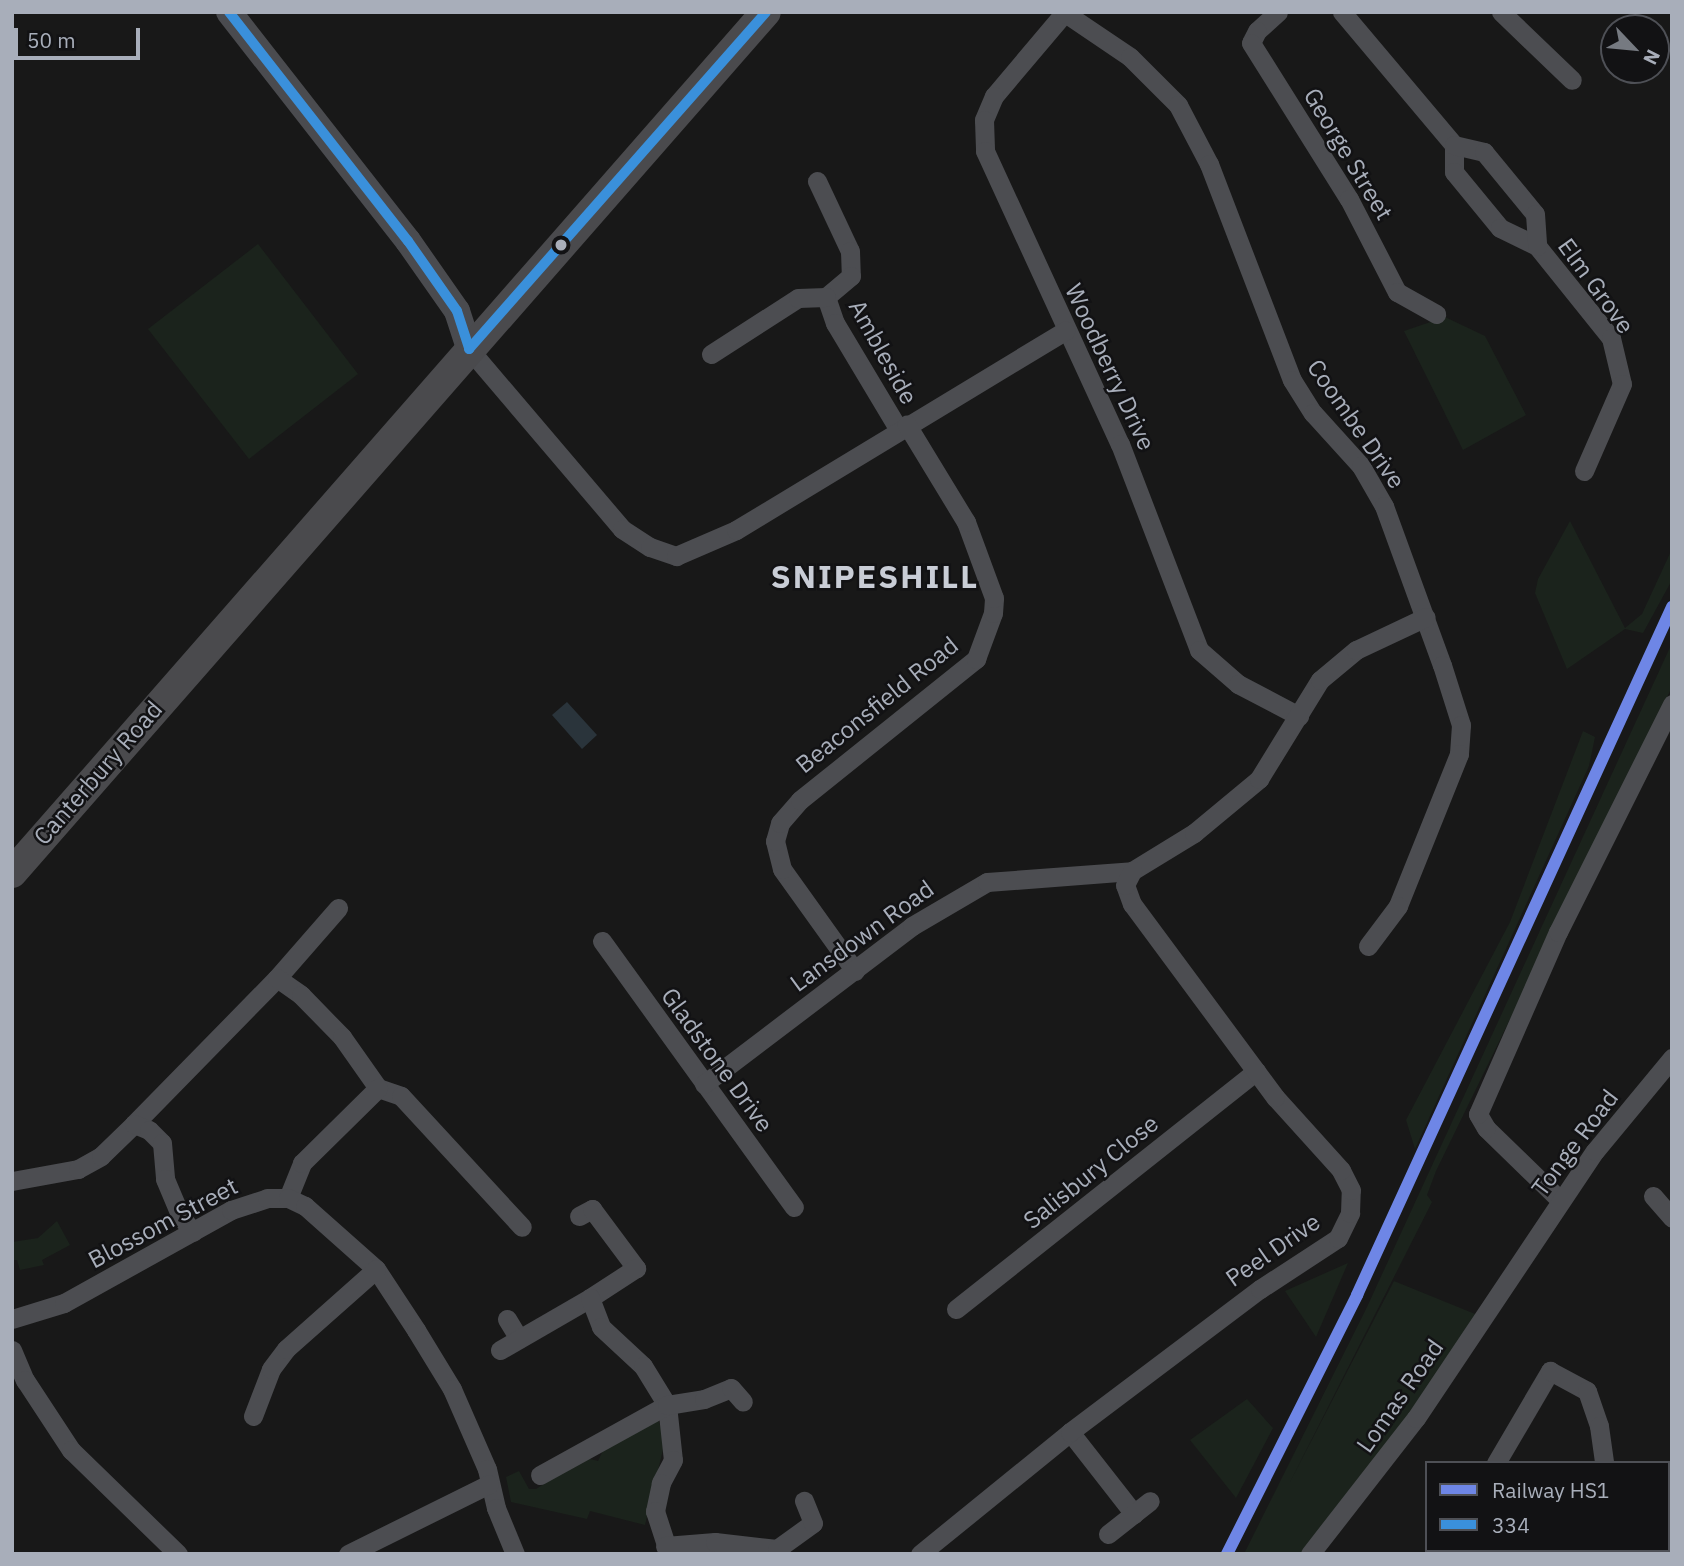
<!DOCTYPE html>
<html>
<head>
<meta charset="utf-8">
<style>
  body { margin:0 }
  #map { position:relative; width:1684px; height:1566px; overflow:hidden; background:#181818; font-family:"IBM Plex Sans",sans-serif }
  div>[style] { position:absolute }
  .green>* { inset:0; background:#1b231c }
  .water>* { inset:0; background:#2a343b }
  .street>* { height:19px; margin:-9.5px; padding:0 9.5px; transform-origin:9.5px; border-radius:9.5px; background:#4c4d51 }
  .secondary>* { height:26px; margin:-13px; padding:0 13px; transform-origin:13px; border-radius:13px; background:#4a4b4f }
  .primary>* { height:30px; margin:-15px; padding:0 15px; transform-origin:15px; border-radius:15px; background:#4a4a4d }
  .bus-1>* { height:10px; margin:-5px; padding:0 5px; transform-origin:5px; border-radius:5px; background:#3a90db }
  .rail-1>* { height:12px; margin:-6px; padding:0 6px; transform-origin:6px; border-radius:6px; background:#6e86e6 }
  .dots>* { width:19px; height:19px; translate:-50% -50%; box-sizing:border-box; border:4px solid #121214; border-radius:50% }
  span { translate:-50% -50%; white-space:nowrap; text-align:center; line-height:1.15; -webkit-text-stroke:5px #121214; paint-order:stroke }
  .street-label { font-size:24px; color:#a8aeba }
  .district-label { font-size:32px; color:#c9cdd6; font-weight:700; letter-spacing:2px }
  .frame { position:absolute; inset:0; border:14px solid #a8aeba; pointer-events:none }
  .legend { position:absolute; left:1425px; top:1461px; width:245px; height:91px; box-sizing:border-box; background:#121214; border:2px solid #4e5056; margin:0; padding:9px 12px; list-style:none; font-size:21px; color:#a8aeba }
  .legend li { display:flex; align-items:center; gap:14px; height:35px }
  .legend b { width:35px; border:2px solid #4e5056 }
  .north { position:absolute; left:1600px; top:14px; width:70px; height:70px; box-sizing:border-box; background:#121214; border:2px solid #4e5056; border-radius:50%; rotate:116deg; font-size:19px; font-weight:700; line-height:28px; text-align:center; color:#a8aeba }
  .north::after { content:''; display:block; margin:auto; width:24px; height:32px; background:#767a81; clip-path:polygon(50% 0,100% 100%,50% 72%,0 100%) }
  .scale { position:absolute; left:14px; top:28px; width:126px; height:32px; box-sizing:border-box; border:4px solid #a8aeba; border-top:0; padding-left:9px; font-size:21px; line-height:24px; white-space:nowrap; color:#a8aeba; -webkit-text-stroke:5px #121214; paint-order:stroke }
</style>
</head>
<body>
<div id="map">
  <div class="green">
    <div style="clip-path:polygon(258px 244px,358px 374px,249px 459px,148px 329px)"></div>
    <div style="clip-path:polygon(1445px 317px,1485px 336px,1526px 415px,1463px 450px,1404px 331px)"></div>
    <div style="clip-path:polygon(1570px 521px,1625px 628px,1642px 614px,1672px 549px,1672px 580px,1643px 633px,1625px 629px,1567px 669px,1535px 593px,1538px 579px)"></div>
    <div style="clip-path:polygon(1672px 643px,1672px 687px,1436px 1171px,1427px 1195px,1432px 1202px,1289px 1484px,1394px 1281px,1480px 1316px,1347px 1505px,1301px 1554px,1244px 1554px,1367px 1307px)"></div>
    <div style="clip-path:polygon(1583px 731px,1595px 737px,1589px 766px,1415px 1149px,1406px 1120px,1510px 922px)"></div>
    <div style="clip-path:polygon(57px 1221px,70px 1245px,42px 1260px,44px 1265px,20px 1270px,17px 1260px,12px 1260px,12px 1242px,38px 1238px)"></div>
    <div style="clip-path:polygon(1348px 1263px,1316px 1337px,1285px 1291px)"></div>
    <div style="clip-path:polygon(1247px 1399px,1273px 1428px,1236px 1498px,1190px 1440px)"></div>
    <div style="clip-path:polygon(658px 1419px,665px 1441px,645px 1525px,590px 1511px,587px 1519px,511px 1502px,506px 1477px,519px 1471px,529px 1489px,536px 1489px,586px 1458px,598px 1461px,605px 1446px)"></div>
  </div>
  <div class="water">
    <div style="clip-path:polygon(567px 702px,597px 735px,582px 749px,552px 715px)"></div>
  </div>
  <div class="street">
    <div style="left:1065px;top:12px;width:110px;rotate:130.2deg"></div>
    <div style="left:994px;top:96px;width:26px;rotate:113deg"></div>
    <div style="left:984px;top:120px;width:31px;rotate:88deg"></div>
    <div style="left:985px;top:151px;width:323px;rotate:65.3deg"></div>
    <div style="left:1120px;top:444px;width:221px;rotate:69deg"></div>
    <div style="left:1199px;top:650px;width:52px;rotate:41.1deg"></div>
    <div style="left:1238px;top:684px;width:69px;rotate:27.7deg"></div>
    <div style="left:1278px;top:12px;width:28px;rotate:138deg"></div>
    <div style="left:1257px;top:31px;width:13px;rotate:117deg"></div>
    <div style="left:1251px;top:43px;width:184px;rotate:57.9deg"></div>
    <div style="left:1349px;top:199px;width:105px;rotate:62.7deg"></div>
    <div style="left:1397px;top:292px;width:45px;rotate:29.4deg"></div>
    <div style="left:1342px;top:12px;width:174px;rotate:49.9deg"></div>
    <div style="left:1454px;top:145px;width:27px;rotate:90deg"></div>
    <div style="left:1454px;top:172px;width:72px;rotate:50.6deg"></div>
    <div style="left:1500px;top:228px;width:41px;rotate:25.9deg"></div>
    <div style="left:1537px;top:246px;width:118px;rotate:51.2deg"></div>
    <div style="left:1611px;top:338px;width:47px;rotate:76.6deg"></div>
    <div style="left:1622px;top:384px;width:95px;rotate:113.6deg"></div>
    <div style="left:1501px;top:12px;width:98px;rotate:43.8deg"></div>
    <div style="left:1065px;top:13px;width:78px;rotate:34.1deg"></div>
    <div style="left:1130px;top:57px;width:68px;rotate:45deg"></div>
    <div style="left:1178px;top:105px;width:67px;rotate:62.3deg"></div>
    <div style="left:1209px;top:164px;width:231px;rotate:69deg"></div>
    <div style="left:1292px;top:380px;width:39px;rotate:58deg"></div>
    <div style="left:1313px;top:413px;width:72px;rotate:47.8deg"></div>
    <div style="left:1361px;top:466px;width:46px;rotate:60.1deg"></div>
    <div style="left:1384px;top:506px;width:169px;rotate:70deg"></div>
    <div style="left:1442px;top:665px;width:63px;rotate:72.4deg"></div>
    <div style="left:1461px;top:725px;width:29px;rotate:94deg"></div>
    <div style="left:1459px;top:754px;width:164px;rotate:111.9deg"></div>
    <div style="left:1398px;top:906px;width:50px;rotate:126.9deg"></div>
    <div style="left:1454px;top:145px;width:31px;rotate:13deg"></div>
    <div style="left:1484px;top:152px;width:80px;rotate:50.6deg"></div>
    <div style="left:1535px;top:214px;width:32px;rotate:86deg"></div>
    <div style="left:817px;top:181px;width:77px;rotate:64.8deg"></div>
    <div style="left:850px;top:251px;width:25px;rotate:88deg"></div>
    <div style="left:851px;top:276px;width:33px;rotate:140deg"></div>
    <div style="left:826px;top:297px;width:28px;rotate:71deg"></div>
    <div style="left:835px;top:323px;width:125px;rotate:59.1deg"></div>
    <div style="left:469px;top:349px;width:236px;rotate:49.6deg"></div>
    <div style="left:622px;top:529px;width:33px;rotate:33deg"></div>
    <div style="left:650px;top:547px;width:28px;rotate:19deg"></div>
    <div style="left:676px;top:556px;width:65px;rotate:-23.4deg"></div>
    <div style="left:736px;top:530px;width:385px;rotate:-31.2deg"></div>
    <div style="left:711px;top:354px;width:103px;rotate:-32.8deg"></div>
    <div style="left:798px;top:298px;width:28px;rotate:-2deg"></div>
    <div style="left:602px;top:941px;width:328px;rotate:54.2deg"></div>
    <div style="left:855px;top:971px;width:125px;rotate:-125.6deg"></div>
    <div style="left:782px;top:869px;width:29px;rotate:-104deg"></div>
    <div style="left:775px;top:841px;width:19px;rotate:-74deg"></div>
    <div style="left:780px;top:823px;width:30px;rotate:-49deg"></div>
    <div style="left:800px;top:800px;width:226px;rotate:-38.7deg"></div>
    <div style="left:976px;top:659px;width:49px;rotate:-69.7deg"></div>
    <div style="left:993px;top:613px;width:15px;rotate:-86deg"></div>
    <div style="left:994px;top:598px;width:81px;rotate:-110.2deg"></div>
    <div style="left:966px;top:522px;width:114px;rotate:-121.3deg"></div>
    <div style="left:277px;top:978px;width:93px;rotate:-48.9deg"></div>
    <div style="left:704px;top:1084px;width:261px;rotate:-37.2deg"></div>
    <div style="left:912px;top:926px;width:87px;rotate:-30.4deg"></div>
    <div style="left:987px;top:882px;width:145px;rotate:-4.3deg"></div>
    <div style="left:1132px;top:871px;width:73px;rotate:-31.5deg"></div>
    <div style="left:1194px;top:833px;width:85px;rotate:-39.7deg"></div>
    <div style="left:1259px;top:779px;width:116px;rotate:-58.4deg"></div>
    <div style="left:1320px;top:680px;width:47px;rotate:-39.8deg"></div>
    <div style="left:1356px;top:650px;width:77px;rotate:-25.2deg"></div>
    <div style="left:378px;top:1088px;width:24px;rotate:19deg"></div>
    <div style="left:401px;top:1096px;width:178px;rotate:47.3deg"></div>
    <div style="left:134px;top:1124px;width:204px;rotate:-45.6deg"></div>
    <div style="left:277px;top:978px;width:29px;rotate:35deg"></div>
    <div style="left:301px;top:995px;width:59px;rotate:45.7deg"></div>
    <div style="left:342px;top:1037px;width:62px;rotate:54.8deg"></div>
    <div style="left:12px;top:1181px;width:67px;rotate:-10.3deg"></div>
    <div style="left:78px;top:1169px;width:26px;rotate:-29deg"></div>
    <div style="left:101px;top:1156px;width:46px;rotate:-44.1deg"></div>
    <div style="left:134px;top:1124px;width:16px;rotate:22deg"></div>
    <div style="left:149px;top:1130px;width:18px;rotate:45deg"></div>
    <div style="left:162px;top:1143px;width:36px;rotate:85deg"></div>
    <div style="left:165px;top:1179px;width:41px;rotate:67.2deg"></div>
    <div style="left:181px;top:1217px;width:19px;rotate:51deg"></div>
    <div style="left:1653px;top:1196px;width:29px;rotate:49deg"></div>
    <div style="left:288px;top:1198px;width:38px;rotate:-68deg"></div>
    <div style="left:302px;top:1163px;width:107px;rotate:-44.6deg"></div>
    <div style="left:1560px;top:1200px;width:103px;rotate:-135.8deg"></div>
    <div style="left:1486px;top:1128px;width:16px;rotate:-120deg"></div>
    <div style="left:1478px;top:1114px;width:199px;rotate:-66.3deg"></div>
    <div style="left:1558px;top:932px;width:255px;rotate:-63.4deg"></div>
    <div style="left:579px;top:1216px;width:15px;rotate:-28deg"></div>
    <div style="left:592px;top:1209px;width:74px;rotate:53.3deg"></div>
    <div style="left:636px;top:1268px;width:55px;rotate:146.9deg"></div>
    <div style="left:956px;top:1309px;width:383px;rotate:-38.4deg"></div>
    <div style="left:12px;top:1319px;width:54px;rotate:-17.1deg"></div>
    <div style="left:64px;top:1303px;width:191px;rotate:-29.1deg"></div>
    <div style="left:231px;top:1210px;width:38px;rotate:-18deg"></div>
    <div style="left:267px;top:1198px;width:21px"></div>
    <div style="left:288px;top:1198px;width:19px;rotate:25deg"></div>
    <div style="left:305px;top:1206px;width:95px;rotate:41.6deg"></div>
    <div style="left:376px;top:1269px;width:73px;rotate:56.7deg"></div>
    <div style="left:416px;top:1330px;width:69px;rotate:58.6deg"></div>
    <div style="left:452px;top:1389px;width:87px;rotate:66.4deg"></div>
    <div style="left:487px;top:1469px;width:40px;rotate:77deg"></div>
    <div style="left:496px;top:1508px;width:50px;rotate:67.6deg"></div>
    <div style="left:507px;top:1319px;width:23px;rotate:59deg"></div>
    <div style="left:12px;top:1350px;width:33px;rotate:67deg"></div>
    <div style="left:25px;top:1380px;width:84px;rotate:56.7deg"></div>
    <div style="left:71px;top:1450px;width:149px;rotate:44.2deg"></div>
    <div style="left:500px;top:1350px;width:104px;rotate:-30deg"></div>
    <div style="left:590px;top:1298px;width:31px;rotate:69deg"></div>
    <div style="left:601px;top:1327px;width:57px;rotate:42.9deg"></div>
    <div style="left:643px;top:1366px;width:46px;rotate:58.4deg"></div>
    <div style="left:667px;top:1405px;width:55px;rotate:83.8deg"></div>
    <div style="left:673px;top:1460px;width:26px;rotate:118deg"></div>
    <div style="left:661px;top:1483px;width:29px;rotate:102deg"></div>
    <div style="left:655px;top:1511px;width:45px;rotate:72deg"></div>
    <div style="left:253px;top:1416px;width:50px;rotate:-69deg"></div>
    <div style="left:271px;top:1369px;width:25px;rotate:-53deg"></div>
    <div style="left:286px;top:1349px;width:120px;rotate:-41.6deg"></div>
    <div style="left:1070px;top:1432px;width:104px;rotate:52deg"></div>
    <div style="left:1496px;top:1463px;width:107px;rotate:-59.6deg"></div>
    <div style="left:1550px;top:1371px;width:42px;rotate:28.4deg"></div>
    <div style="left:1587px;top:1391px;width:37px;rotate:71deg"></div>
    <div style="left:1599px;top:1426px;width:37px;rotate:82deg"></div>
    <div style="left:540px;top:1475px;width:145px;rotate:-28.9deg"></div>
    <div style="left:667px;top:1405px;width:37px;rotate:-9deg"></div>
    <div style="left:704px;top:1399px;width:29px;rotate:-22deg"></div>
    <div style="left:731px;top:1388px;width:18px;rotate:49deg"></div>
    <div style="left:1108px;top:1534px;width:53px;rotate:-38.2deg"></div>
    <div style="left:665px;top:1546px;width:50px;rotate:-4.6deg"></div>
    <div style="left:715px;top:1542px;width:62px;rotate:6.4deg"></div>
    <div style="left:777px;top:1549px;width:44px;rotate:-35.8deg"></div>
    <div style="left:813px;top:1523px;width:24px;rotate:-112deg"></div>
    <div style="left:1479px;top:1550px;width:4px;rotate:76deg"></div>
    <div style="left:1616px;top:1550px;width:4px;rotate:76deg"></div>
    <div style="left:348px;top:1554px;width:157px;rotate:-26.4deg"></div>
    <div style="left:920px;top:1554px;width:193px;rotate:-39.1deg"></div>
    <div style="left:1070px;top:1432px;width:238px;rotate:-37deg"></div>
    <div style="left:1260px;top:1289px;width:93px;rotate:-33.2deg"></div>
    <div style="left:1338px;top:1238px;width:28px;rotate:-64deg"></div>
    <div style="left:1350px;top:1213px;width:23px;rotate:-88deg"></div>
    <div style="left:1351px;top:1190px;width:22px;rotate:-117deg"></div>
    <div style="left:1341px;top:1170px;width:98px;rotate:-132.1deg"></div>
    <div style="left:1275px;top:1097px;width:240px;rotate:-126.5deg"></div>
    <div style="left:1132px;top:904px;width:20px;rotate:-110deg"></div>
    <div style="left:1125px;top:885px;width:16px;rotate:-63deg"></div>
    <div style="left:1310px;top:1554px;width:172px;rotate:-52.1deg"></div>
    <div style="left:1416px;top:1418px;width:321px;rotate:-56.2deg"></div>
    <div style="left:1595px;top:1151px;width:121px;rotate:-50.4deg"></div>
  </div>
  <div class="secondary">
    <div style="left:229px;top:12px;width:291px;rotate:52deg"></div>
    <div style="left:408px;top:241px;width:85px;rotate:55deg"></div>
    <div style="left:457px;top:311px;width:40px;rotate:72deg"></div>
  </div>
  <div class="primary">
    <div style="left:12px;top:873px;width:1144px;rotate:-48.79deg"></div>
  </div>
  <div class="bus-1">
    <div style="left:229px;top:12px;width:291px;rotate:52deg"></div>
    <div style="left:408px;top:241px;width:85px;rotate:55deg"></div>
    <div style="left:457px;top:311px;width:40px;rotate:72deg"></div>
    <div style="left:469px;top:349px;width:449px;rotate:-48.6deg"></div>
  </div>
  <div class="rail-1">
    <div style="left:1227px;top:1554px;width:290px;rotate:-63.3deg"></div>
    <div style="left:1357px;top:1295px;width:757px;rotate:-65.4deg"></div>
  </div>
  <div class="dots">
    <div style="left:561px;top:245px;background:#a8aeba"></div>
  </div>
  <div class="street-label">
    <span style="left:1348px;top:154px;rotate:59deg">George Street</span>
    <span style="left:1596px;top:286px;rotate:54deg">Elm Grove</span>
    <span style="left:883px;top:352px;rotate:61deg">Ambleside</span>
    <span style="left:1110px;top:367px;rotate:65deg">Woodberry Drive</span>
    <span style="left:1356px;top:424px;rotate:55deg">Coombe Drive</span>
    <span style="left:877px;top:705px;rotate:-39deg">Beaconsfield Road</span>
    <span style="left:98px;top:773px;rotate:-49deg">Canterbury Road</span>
    <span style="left:862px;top:936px;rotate:-36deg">Lansdown Road</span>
    <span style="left:717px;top:1060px;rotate:54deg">Gladstone Drive</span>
    <span style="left:1575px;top:1143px;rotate:-53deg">Tonge Road</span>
    <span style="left:1091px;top:1172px;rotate:-39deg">Salisbury Close</span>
    <span style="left:163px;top:1223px;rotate:-28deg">Blossom Street</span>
    <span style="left:1273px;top:1250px;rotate:-35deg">Peel Drive</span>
    <span style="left:1400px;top:1396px;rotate:-55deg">Lomas Road</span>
  </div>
  <div class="district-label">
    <span style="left:875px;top:576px">SNIPESHILL</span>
  </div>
  <div class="frame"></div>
  <ul class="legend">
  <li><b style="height:9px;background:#6e86e6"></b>Railway HS1</li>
  <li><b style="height:9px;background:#3a90db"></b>334</li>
  </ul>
  <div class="north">N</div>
  <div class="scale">50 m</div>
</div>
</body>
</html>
